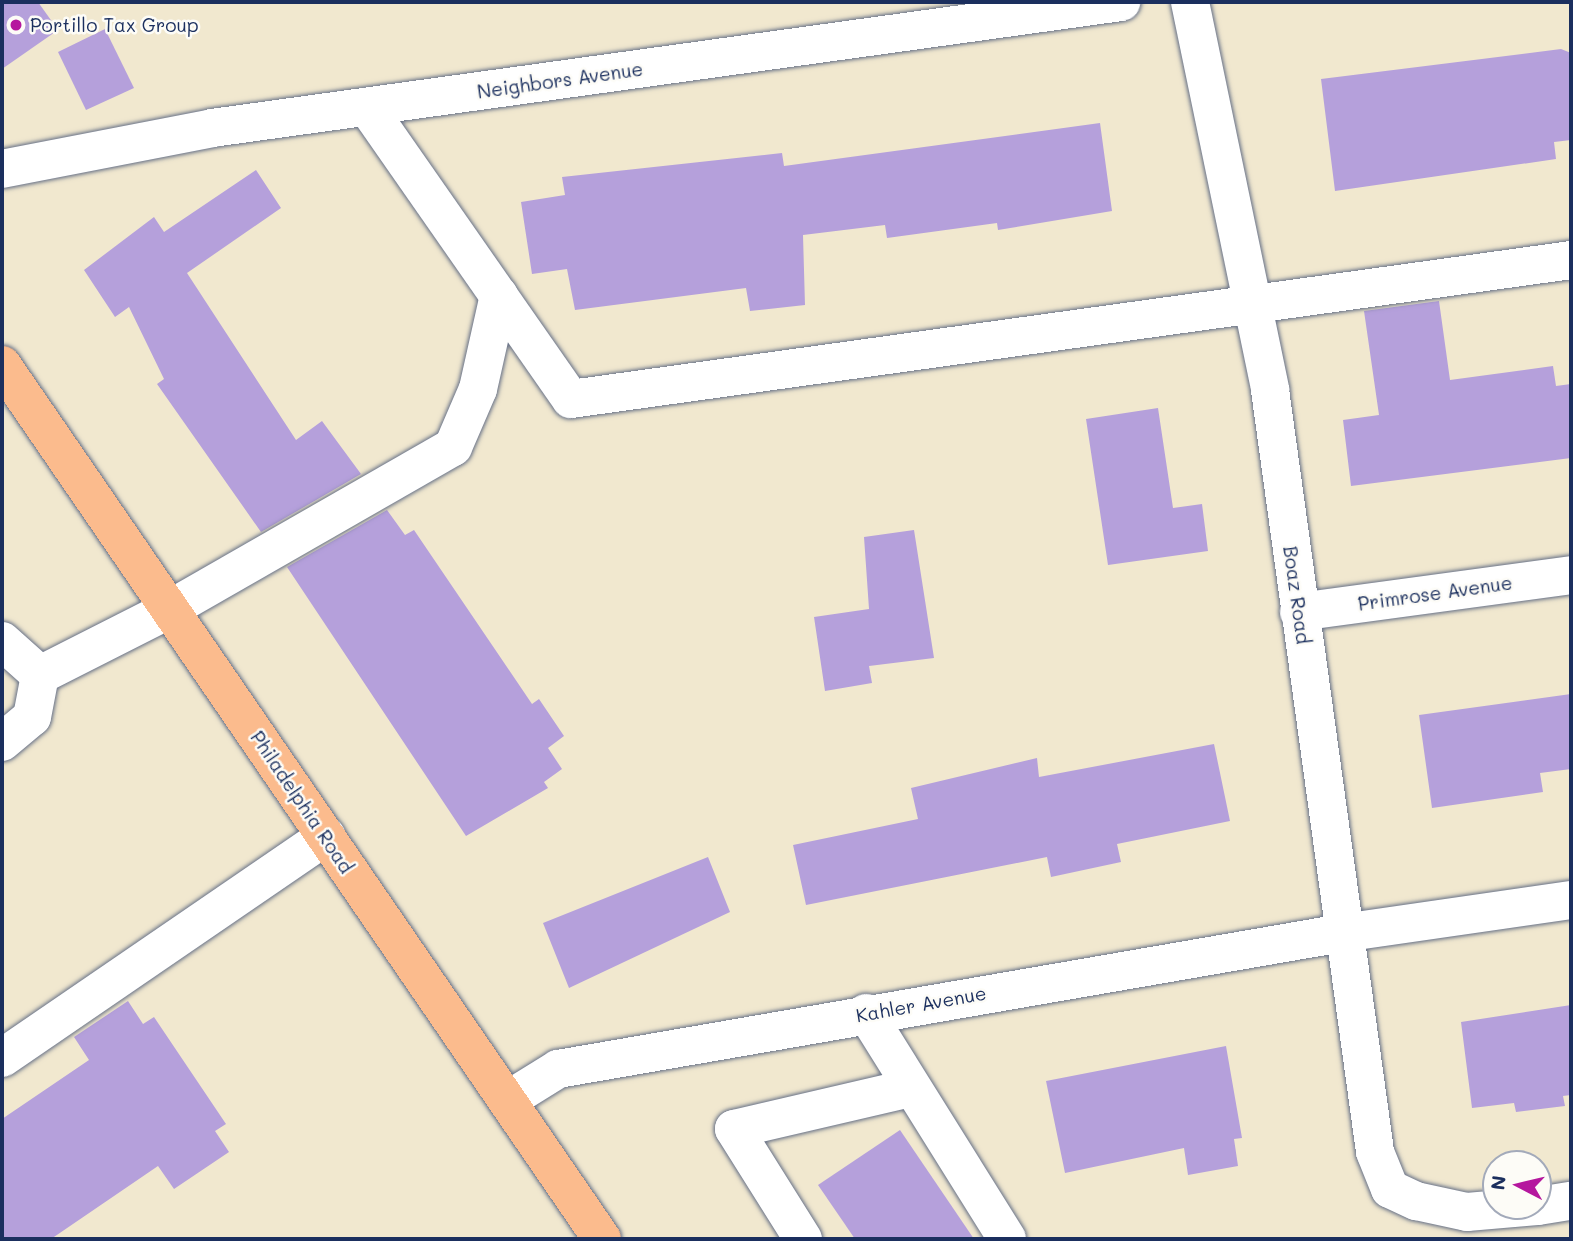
<!DOCTYPE html>
<html>
<head>
<meta charset="utf-8">
<style>
  body { margin:0 }
  #map { position:relative; width:1573px; height:1241px; overflow:hidden; background:#f1e8cf; font-family:Mali,sans-serif }
  div>[style] { position:absolute }
  .building>* { inset:0; background:#b5a0db }
  .roads { filter:drop-shadow(0 0 2px #667086) drop-shadow(0 0 2px #667086) }
  .minor>* { height:38px; margin:-19px; padding:0 19px; transform-origin:19px; border-radius:19px; background:#fff }
  .major>* { height:38px; margin:-19px; padding:0 19px; transform-origin:19px; border-radius:19px; background:#fbbb8d }
  .dots>* { width:19px; height:19px; translate:-50% -50%; box-sizing:border-box; border:4px solid #fdfcf7; border-radius:50% }
  span { translate:-50% -50%; white-space:nowrap; text-align:center; line-height:1.15; -webkit-text-stroke:5px #fdfcf7; paint-order:stroke }
  .poi-label { font-size:19px; color:#1b2f5e }
  .left { translate:0 -50%; text-align:left }
  .street-label { font-size:19px; color:#1b2f5e }
  .frame { position:absolute; inset:0; border:4px solid #1b2f5e; pointer-events:none }
  .north { position:absolute; left:1482px; top:1150px; width:70px; height:70px; box-sizing:border-box; background:#fdfcf7; border:2px solid #a3aaba; border-radius:50%; rotate:277deg; font-size:19px; font-weight:700; line-height:28px; text-align:center; color:#1b2f5e }
  .north::after { content:''; display:block; margin:auto; width:24px; height:32px; background:#b5179e; clip-path:polygon(50% 0,100% 100%,50% 72%,0 100%) }
</style>
</head>
<body>
<div id="map">
  <div class="building">
    <div style="clip-path:polygon(2px 2px,38px 2px,58px 30px,2px 69px)"></div>
    <div style="clip-path:polygon(105px 29px,134px 88px,86px 110px,58px 52px)"></div>
    <div style="clip-path:polygon(1561px 49px,1571px 53px,1571px 140px,1554px 142px,1556px 159px,1335px 191px,1321px 79px)"></div>
    <div style="clip-path:polygon(1100px 123px,1112px 211px,998px 230px,997px 223px,887px 238px,885px 225px,803px 235px,805px 305px,750px 311px,746px 288px,575px 310px,567px 269px,532px 274px,521px 202px,565px 195px,562px 177px,782px 153px,784px 166px)"></div>
    <div style="clip-path:polygon(256px 170px,281px 208px,187px 273px,296px 440px,322px 421px,361px 474px,261px 532px,157px 384px,164px 379px,129px 307px,115px 317px,84px 270px,154px 217px,164px 232px)"></div>
    <div style="clip-path:polygon(1439px 301px,1450px 380px,1553px 366px,1556px 386px,1571px 384px,1571px 458px,1351px 486px,1343px 420px,1379px 415px,1364px 311px)"></div>
    <div style="clip-path:polygon(1158px 408px,1173px 508px,1202px 504px,1208px 551px,1108px 565px,1086px 419px)"></div>
    <div style="clip-path:polygon(387px 510px,405px 535px,414px 530px,532px 704px,539px 699px,564px 736px,548px 748px,562px 769px,544px 782px,548px 788px,466px 836px,287px 567px)"></div>
    <div style="clip-path:polygon(914px 530px,934px 658px,869px 666px,872px 683px,825px 691px,814px 617px,869px 609px,864px 537px)"></div>
    <div style="clip-path:polygon(1571px 694px,1571px 769px,1540px 773px,1543px 792px,1432px 808px,1419px 715px)"></div>
    <div style="clip-path:polygon(1214px 744px,1230px 821px,1117px 844px,1121px 862px,1051px 877px,1047px 857px,806px 905px,793px 845px,918px 819px,911px 788px,1037px 758px,1039px 777px)"></div>
    <div style="clip-path:polygon(708px 857px,730px 912px,569px 988px,543px 923px)"></div>
    <div style="clip-path:polygon(128px 1001px,143px 1024px,154px 1017px,226px 1124px,215px 1131px,229px 1152px,174px 1189px,158px 1166px,51px 1239px,2px 1239px,2px 1119px,89px 1060px,74px 1037px)"></div>
    <div style="clip-path:polygon(1571px 1005px,1571px 1095px,1563px 1096px,1565px 1106px,1516px 1112px,1514px 1103px,1472px 1108px,1461px 1022px)"></div>
    <div style="clip-path:polygon(1226px 1046px,1242px 1138px,1234px 1139px,1238px 1166px,1188px 1175px,1184px 1148px,1065px 1173px,1046px 1081px)"></div>
    <div style="clip-path:polygon(900px 1130px,974px 1239px,855px 1239px,818px 1185px)"></div>
  </div>
  <div class="roads">
    <div class="minor">
      <div style="left:1190px;top:2px;width:396px;rotate:78.3deg"></div>
      <div style="left:1270px;top:390px;width:769px;rotate:82.15deg"></div>
      <div style="left:1375px;top:1152px;width:40px;rotate:68deg"></div>
      <div style="left:1390px;top:1189px;width:29px;rotate:25deg"></div>
      <div style="left:1416px;top:1201px;width:52px;rotate:12.2deg"></div>
      <div style="left:1467px;top:1212px;width:70px;rotate:-4.9deg"></div>
      <div style="left:367px;top:107px;width:356px;rotate:55.1deg"></div>
      <div style="left:571px;top:399px;width:1010px;rotate:-7.91deg"></div>
      <div style="left:2px;top:169px;width:214px;rotate:-11deg"></div>
      <div style="left:212px;top:128px;width:918px;rotate:-7.89deg"></div>
      <div style="left:1299px;top:612px;width:275px;rotate:-7.7deg"></div>
      <div style="left:2px;top:641px;width:51px;rotate:41.8deg"></div>
      <div style="left:40px;top:675px;width:146px;rotate:-26.9deg"></div>
      <div style="left:170px;top:609px;width:326px;rotate:-29.8deg"></div>
      <div style="left:453px;top:447px;width:63px;rotate:-66.7deg"></div>
      <div style="left:478px;top:389px;width:96px;rotate:-77.4deg"></div>
      <div style="left:2px;top:742px;width:39px;rotate:-40deg"></div>
      <div style="left:32px;top:717px;width:43px;rotate:-79.2deg"></div>
      <div style="left:866px;top:1013px;width:266px;rotate:58deg"></div>
      <div style="left:2px;top:1058px;width:393px;rotate:-34.4deg"></div>
      <div style="left:508px;top:1100px;width:59px;rotate:-31.8deg"></div>
      <div style="left:558px;top:1069px;width:796px;rotate:-9.84deg"></div>
      <div style="left:1342px;top:933px;width:231px;rotate:-8.2deg"></div>
      <div style="left:1538px;top:1206px;width:33px;rotate:-9deg"></div>
      <div style="left:803px;top:1239px;width:130px;rotate:-122.1deg"></div>
      <div style="left:734px;top:1129px;width:181px;rotate:-13.1deg"></div>
    </div>
    <div class="major">
      <div style="left:2px;top:365px;width:1060px;rotate:55.53deg"></div>
    </div>
  </div>
  <div class="dots">
    <div style="left:16px;top:25px;background:#b5179e"></div>
  </div>
  <div class="poi-label">
    <span class="left" style="left:30px;top:25px">Portillo Tax Group</span>
  </div>
  <div class="street-label">
    <span style="left:560px;top:80px;rotate:-8deg">Neighbors Avenue</span>
    <span style="left:1435px;top:593px;rotate:-8deg">Primrose Avenue</span>
    <span style="left:1297px;top:595px;rotate:82deg">Boaz Road</span>
    <span style="left:302px;top:802px;rotate:56deg">Philadelphia Road</span>
    <span style="left:921px;top:1004px;rotate:-10deg">Kahler Avenue</span>
  </div>
  <div class="frame"></div>
  <div class="north">N</div>
</div>
</body>
</html>
